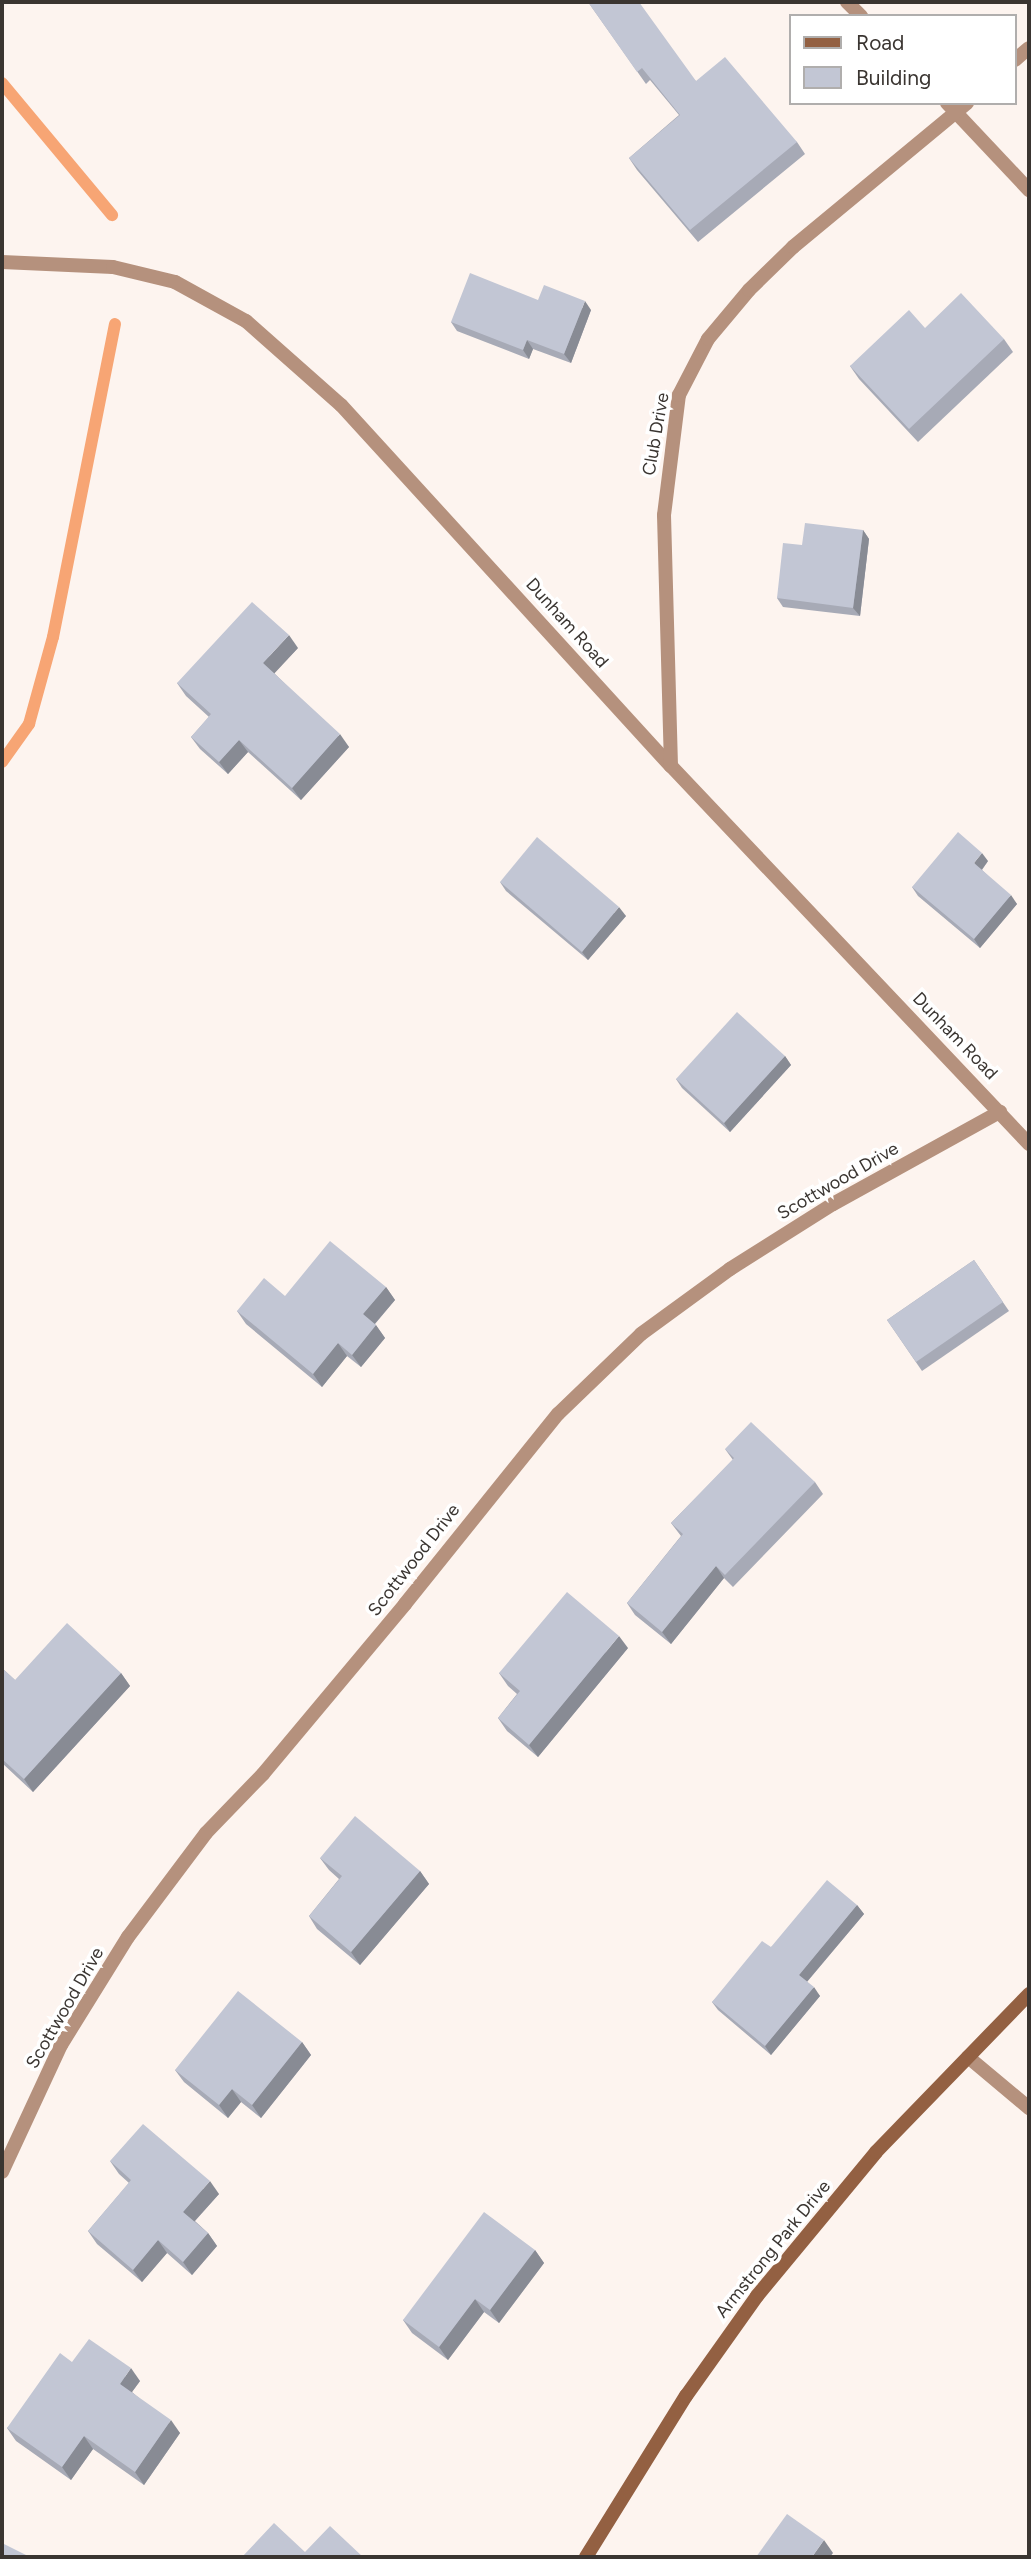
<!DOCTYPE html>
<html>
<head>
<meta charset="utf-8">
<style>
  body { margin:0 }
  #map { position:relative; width:1031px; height:2559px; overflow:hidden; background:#fdf4ef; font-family:Figtree,sans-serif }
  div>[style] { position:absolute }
  .stream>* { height:12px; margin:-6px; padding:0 6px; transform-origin:6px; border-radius:6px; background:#f7a574 }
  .service>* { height:14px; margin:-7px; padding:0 7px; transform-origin:7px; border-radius:7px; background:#b5917d }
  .minor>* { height:14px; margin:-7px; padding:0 7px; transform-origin:7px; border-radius:7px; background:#b5917d }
  .secondary>* { height:14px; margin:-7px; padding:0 7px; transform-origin:7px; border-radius:7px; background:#936042 }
  .wall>* { inset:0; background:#a7aab6 }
  .shaded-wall>* { inset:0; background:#888b94 }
  .building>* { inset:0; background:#c2c6d4 }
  span { translate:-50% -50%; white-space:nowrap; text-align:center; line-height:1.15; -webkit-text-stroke:7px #fff; paint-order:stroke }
  .street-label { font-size:18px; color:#3a3531 }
  .frame { position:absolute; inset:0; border:4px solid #3a3531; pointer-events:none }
  .legend { position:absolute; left:789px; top:14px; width:228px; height:91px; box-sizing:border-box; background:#fff; border:2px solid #b0aead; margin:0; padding:9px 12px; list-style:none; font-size:21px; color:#3a3531 }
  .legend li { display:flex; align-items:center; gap:14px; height:35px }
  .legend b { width:35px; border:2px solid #b0aead }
</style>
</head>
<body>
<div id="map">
  <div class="stream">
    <div style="left:2px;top:83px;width:172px;rotate:50.2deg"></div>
    <div style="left:2px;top:762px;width:47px;rotate:-54.6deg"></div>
    <div style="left:29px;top:724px;width:90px;rotate:-74.6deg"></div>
    <div style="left:53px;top:637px;width:319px;rotate:-78.8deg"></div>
  </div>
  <div class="service">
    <div style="left:968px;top:2057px;width:80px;rotate:39.9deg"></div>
  </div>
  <div class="minor">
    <div style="left:847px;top:2px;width:20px;rotate:45deg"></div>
    <div style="left:1015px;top:60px;width:18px;rotate:-41deg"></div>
    <div style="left:947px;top:103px;width:120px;rotate:46.7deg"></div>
    <div style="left:2px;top:262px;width:111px;rotate:2.6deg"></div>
    <div style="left:113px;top:267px;width:64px;rotate:13.6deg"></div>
    <div style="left:175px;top:282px;width:81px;rotate:28.8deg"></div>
    <div style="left:246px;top:321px;width:127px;rotate:41.5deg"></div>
    <div style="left:341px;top:405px;width:489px;rotate:47.6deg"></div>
    <div style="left:671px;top:766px;width:521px;rotate:46.56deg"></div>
    <div style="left:671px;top:766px;width:251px;rotate:-91.6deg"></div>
    <div style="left:664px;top:515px;width:121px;rotate:-82.9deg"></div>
    <div style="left:679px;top:395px;width:63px;rotate:-62.6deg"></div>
    <div style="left:708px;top:339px;width:64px;rotate:-50.1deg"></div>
    <div style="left:749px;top:290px;width:62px;rotate:-44.3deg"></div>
    <div style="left:793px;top:247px;width:226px;rotate:-39.6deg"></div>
    <div style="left:2px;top:2172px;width:140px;rotate:-65.1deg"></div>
    <div style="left:61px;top:2045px;width:127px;rotate:-58.2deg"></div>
    <div style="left:128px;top:1937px;width:130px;rotate:-53.1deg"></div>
    <div style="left:206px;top:1833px;width:82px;rotate:-46deg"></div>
    <div style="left:263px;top:1774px;width:222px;rotate:-50.1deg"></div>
    <div style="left:405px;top:1604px;width:244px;rotate:-51.2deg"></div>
    <div style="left:558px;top:1414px;width:115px;rotate:-43.9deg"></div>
    <div style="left:641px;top:1334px;width:110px;rotate:-36.1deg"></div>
    <div style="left:730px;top:1269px;width:122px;rotate:-32.3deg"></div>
    <div style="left:833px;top:1204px;width:191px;rotate:-28.9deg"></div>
  </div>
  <div class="secondary">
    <div style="left:586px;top:2557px;width:190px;rotate:-58.2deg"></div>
    <div style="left:686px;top:2396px;width:123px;rotate:-54.6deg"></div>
    <div style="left:757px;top:2296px;width:187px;rotate:-50.4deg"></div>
    <div style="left:876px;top:2152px;width:220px;rotate:-45.9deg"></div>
  </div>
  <div class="wall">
    <div style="clip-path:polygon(588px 2px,696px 81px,797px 142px,805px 154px,698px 242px,637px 170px,629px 158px,679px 115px,650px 80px,646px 84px)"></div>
    <div style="clip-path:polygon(538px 300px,591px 310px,571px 363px,533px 349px,529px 359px,457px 331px,451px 322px)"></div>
    <div style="clip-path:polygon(925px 328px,1004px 339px,1013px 352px,918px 442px,859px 379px,850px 366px)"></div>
    <div style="clip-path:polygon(863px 530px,869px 539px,860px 616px,783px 607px,777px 598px,802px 545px)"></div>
    <div style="clip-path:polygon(298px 648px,274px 673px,349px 747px,301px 800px,248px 752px,228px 774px,200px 749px,191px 737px,209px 717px,186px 696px,177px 683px)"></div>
    <div style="clip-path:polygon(988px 861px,982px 870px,1017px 904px,980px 948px,918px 896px,912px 887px)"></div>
    <div style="clip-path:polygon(500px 882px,626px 916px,588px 960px,506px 891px)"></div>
    <div style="clip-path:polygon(785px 1056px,791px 1065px,730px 1132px,682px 1088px,676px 1079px)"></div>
    <div style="clip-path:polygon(974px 1260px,1009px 1311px,922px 1371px,887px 1320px)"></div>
    <div style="clip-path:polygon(386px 1287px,395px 1300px,375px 1324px,385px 1338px,361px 1367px,347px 1356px,322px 1387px,246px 1324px,237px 1311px,285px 1296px)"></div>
    <div style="clip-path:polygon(725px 1449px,815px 1482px,823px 1494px,733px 1587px,724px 1578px,671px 1644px,635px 1615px,627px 1603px,681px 1536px,671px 1523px,733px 1460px)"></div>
    <div style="clip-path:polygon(628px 1648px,538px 1757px,507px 1731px,498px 1718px,517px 1694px,508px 1686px,499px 1673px)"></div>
    <div style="clip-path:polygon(2px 1668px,15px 1680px,121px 1673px,130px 1686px,33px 1792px,2px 1763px)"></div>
    <div style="clip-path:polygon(320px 1858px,420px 1871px,429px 1884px,360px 1965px,317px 1929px,309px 1916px,339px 1879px,329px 1870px)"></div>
    <div style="clip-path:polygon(857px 1905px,864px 1914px,807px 1982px,820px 1996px,771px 2055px,718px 2010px,712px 2002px,771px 1947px)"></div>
    <div style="clip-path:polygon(302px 2042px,311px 2055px,261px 2118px,241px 2102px,228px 2118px,184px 2082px,175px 2070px)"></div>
    <div style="clip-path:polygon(110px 2161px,219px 2194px,195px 2221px,208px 2233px,217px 2246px,192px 2275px,167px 2253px,142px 2282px,97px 2244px,88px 2231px,129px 2183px,119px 2174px)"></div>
    <div style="clip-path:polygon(535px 2250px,544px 2263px,499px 2323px,484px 2312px,448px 2360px,412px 2333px,403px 2320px)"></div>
    <div style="clip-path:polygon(72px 2362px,140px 2381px,132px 2392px,180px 2433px,144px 2485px,93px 2449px,71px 2480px,16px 2441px,7px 2428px)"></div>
  </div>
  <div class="shaded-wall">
    <div style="clip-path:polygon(585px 301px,591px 310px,571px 363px,564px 354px)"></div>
    <div style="clip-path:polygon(527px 340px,533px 349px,529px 359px,523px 350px)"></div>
    <div style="clip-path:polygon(863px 530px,869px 539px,860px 616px,853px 608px)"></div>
    <div style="clip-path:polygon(289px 635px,298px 648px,272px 676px,263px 663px)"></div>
    <div style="clip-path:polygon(340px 734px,349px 747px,301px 800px,292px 788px)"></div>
    <div style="clip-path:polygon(239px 740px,248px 752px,228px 774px,219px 762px)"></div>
    <div style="clip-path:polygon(982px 853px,988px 861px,980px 872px,974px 863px)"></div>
    <div style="clip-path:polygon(1011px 895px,1017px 904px,980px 948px,974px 939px)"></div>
    <div style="clip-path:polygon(619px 907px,626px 916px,588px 960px,582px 952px)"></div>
    <div style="clip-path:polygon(785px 1056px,791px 1065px,730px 1132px,724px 1123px)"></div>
    <div style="clip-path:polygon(386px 1287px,395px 1300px,372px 1327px,363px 1314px)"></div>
    <div style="clip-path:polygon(376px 1325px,385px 1338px,361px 1367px,352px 1355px)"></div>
    <div style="clip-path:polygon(338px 1343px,347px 1356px,322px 1387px,313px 1374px)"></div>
    <div style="clip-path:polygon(716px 1566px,724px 1578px,671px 1644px,662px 1632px)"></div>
    <div style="clip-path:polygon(619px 1636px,628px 1648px,538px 1757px,529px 1745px)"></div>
    <div style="clip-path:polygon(121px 1673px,130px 1686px,33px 1792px,24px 1779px)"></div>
    <div style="clip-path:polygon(420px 1871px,429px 1884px,360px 1965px,351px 1952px)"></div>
    <div style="clip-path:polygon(857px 1905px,864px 1914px,805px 1984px,799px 1975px)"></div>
    <div style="clip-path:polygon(814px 1987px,820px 1996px,771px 2055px,765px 2046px)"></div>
    <div style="clip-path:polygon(302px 2042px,311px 2055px,261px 2118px,252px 2105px)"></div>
    <div style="clip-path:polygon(232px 2089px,241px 2102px,228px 2118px,219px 2105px)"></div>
    <div style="clip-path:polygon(210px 2181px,219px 2194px,192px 2224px,183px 2212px)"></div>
    <div style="clip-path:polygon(208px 2233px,217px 2246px,192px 2275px,183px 2262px)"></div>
    <div style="clip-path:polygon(158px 2240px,167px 2253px,142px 2282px,133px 2270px)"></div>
    <div style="clip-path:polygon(535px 2250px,544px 2263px,499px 2323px,490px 2310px)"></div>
    <div style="clip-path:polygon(475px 2299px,484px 2312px,448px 2360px,439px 2347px)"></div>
    <div style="clip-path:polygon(131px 2368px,140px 2381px,129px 2396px,120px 2384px)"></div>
    <div style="clip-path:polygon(171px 2420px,180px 2433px,144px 2485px,135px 2472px)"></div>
    <div style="clip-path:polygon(84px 2436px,93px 2449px,71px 2480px,62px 2467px)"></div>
    <div style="clip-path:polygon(824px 2540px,833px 2553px,830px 2557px,812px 2557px)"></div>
  </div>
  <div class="building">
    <div style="clip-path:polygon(588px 2px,639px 2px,696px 81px,725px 57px,797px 142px,690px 230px,629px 158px,680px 115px,642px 68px,637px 72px)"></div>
    <div style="clip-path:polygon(470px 273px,538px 300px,544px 285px,585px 301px,564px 354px,527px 340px,523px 350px,451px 322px)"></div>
    <div style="clip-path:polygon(961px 293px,1004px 339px,909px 429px,850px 366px,909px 310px,925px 328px)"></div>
    <div style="clip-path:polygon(805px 523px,863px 530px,853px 608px,777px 598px,783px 543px,802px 545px)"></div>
    <div style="clip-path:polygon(252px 602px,289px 635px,263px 663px,340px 734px,292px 788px,239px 740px,219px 762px,191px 737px,211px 714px,177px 683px)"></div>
    <div style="clip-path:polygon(958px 832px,982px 853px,974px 863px,1011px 895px,974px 939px,912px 887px)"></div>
    <div style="clip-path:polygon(537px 837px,619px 907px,582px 952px,500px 882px)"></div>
    <div style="clip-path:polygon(737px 1012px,785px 1056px,724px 1123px,676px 1079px)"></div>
    <div style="clip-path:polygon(330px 1241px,386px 1287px,363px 1314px,376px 1325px,352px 1355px,338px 1343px,313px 1374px,237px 1311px,264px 1278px,285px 1296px)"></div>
    <div style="clip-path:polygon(974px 1260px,1003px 1302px,916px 1362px,887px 1320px)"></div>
    <div style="clip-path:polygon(751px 1422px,815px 1482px,725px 1575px,716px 1566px,662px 1632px,627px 1603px,683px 1534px,671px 1523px,734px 1458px,725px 1449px)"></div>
    <div style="clip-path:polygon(567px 1592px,619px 1636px,529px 1745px,498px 1718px,520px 1691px,499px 1673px)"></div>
    <div style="clip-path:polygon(67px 1623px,121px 1673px,24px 1779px,2px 1759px,2px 1668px,15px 1680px)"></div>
    <div style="clip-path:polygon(355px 1816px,420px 1871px,351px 1952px,309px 1916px,342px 1876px,320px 1858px)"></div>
    <div style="clip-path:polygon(827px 1880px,857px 1905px,799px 1975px,814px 1987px,765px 2046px,712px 2002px,762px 1941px,771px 1947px)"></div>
    <div style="clip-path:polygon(238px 1991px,302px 2042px,252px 2105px,232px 2089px,219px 2105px,175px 2070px)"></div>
    <div style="clip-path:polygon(143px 2124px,210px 2181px,183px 2212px,208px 2233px,183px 2262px,158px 2240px,133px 2270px,88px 2231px,131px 2180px,110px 2161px)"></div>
    <div style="clip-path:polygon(484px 2212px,535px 2250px,490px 2310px,475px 2299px,439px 2347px,403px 2320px)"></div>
    <div style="clip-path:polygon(89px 2339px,131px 2368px,120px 2384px,171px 2420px,135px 2472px,84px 2436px,62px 2467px,7px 2428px,60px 2353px,72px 2362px)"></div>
    <div style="clip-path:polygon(787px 2514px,824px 2540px,812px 2557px,756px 2557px)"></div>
    <div style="clip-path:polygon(274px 2523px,305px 2552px,330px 2526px,363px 2557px,242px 2557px)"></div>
    <div style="clip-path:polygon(2px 2543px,30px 2557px,2px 2557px)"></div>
  </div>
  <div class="street-label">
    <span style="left:656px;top:434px;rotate:-80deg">Club Drive</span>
    <span style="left:567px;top:623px;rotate:48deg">Dunham Road</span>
    <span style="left:955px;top:1036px;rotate:46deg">Dunham Road</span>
    <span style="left:838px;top:1181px;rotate:-30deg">Scottwood Drive</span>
    <span style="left:414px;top:1560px;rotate:-52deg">Scottwood Drive</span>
    <span style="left:65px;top:2008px;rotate:-60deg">Scottwood Drive</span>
    <span style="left:773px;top:2249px;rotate:-51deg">Armstrong Park Drive</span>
  </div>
  <div class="frame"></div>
  <ul class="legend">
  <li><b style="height:9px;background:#936042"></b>Road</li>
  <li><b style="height:19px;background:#c2c6d4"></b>Building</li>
  </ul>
</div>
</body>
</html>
